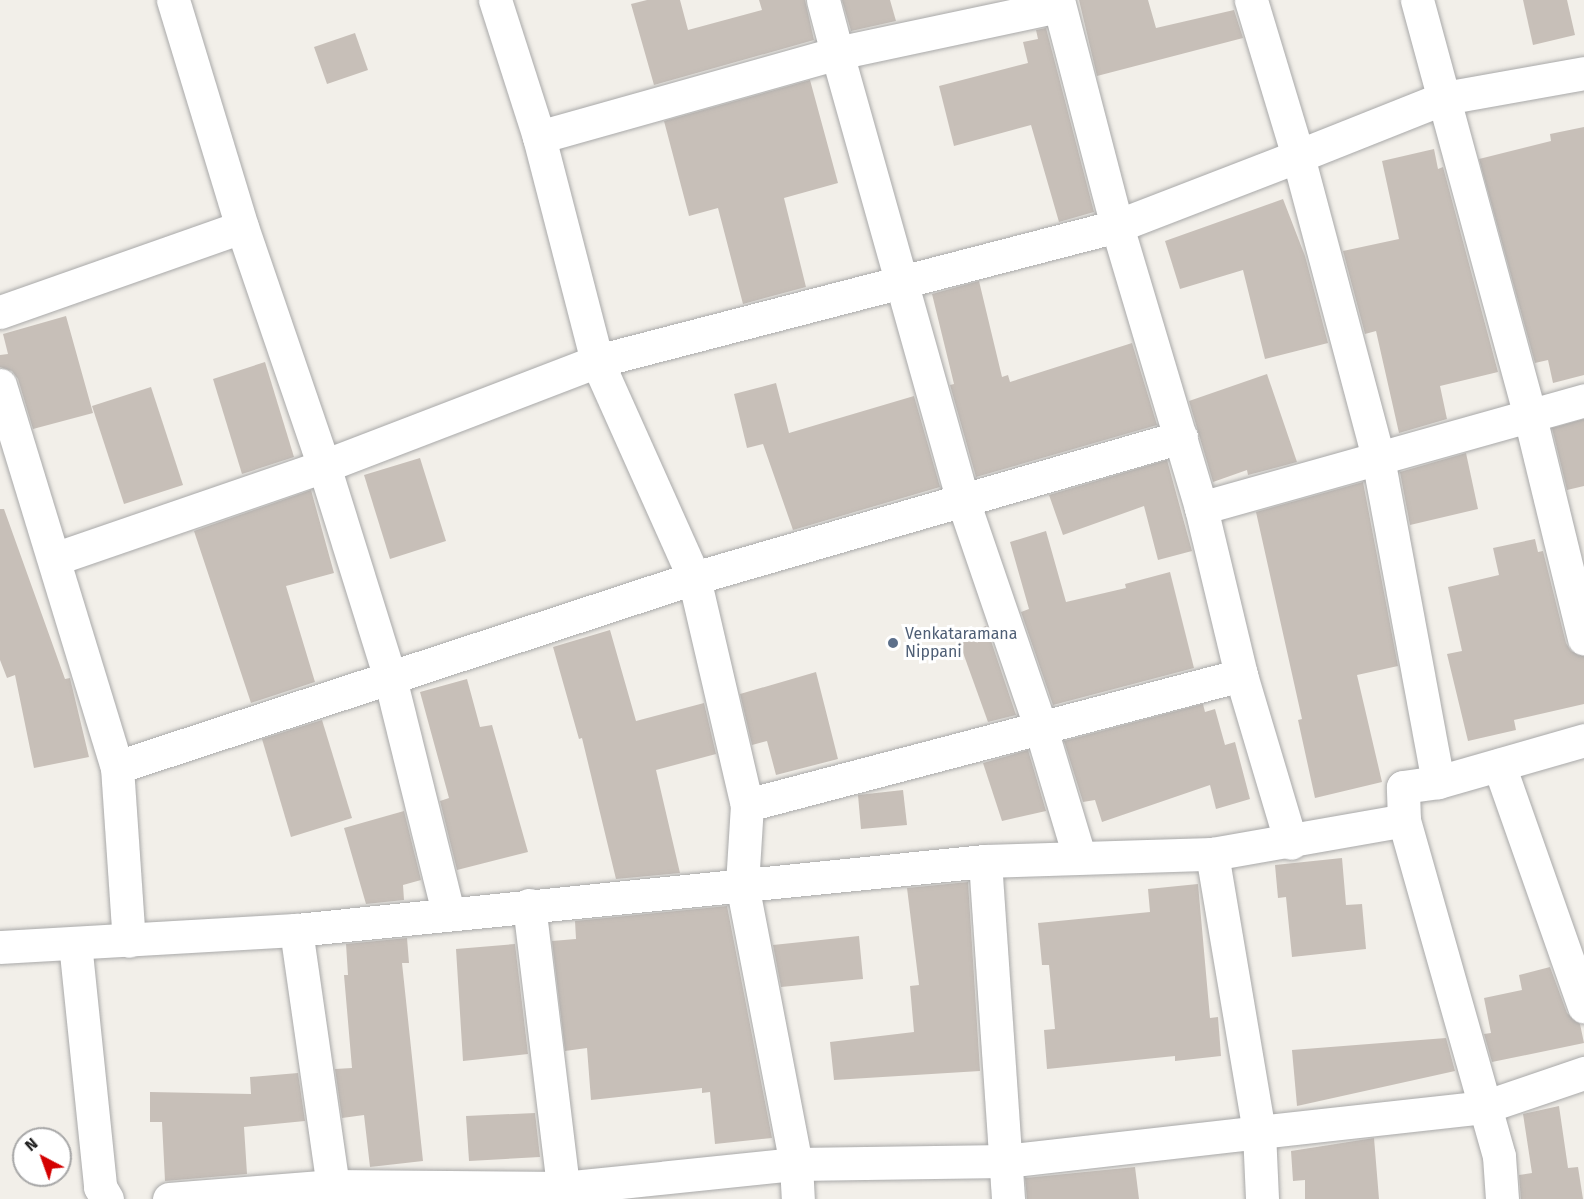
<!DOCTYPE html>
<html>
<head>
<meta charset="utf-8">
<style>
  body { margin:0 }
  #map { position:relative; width:1584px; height:1199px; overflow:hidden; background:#f2efe9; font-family:"Fira Sans",sans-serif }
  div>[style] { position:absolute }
  .building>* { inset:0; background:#c7bfb8 }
  .roads { filter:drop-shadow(0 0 2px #a9a9a9) drop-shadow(0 0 2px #a9a9a9) }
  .minor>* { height:33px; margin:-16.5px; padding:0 16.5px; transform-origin:16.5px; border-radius:16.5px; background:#fff }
  .dots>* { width:16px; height:16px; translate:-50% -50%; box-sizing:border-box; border:3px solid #fff; border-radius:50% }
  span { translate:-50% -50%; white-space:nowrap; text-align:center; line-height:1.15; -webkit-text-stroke:6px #fff; paint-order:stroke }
  .service-label { font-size:16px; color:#4e5e75 }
  .left { translate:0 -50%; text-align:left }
  .north { position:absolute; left:12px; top:1127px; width:60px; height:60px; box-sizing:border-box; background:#fff; border:2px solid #a7a7a7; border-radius:50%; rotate:319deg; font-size:16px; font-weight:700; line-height:24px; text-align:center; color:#222 }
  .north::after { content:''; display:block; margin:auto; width:21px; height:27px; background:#d40000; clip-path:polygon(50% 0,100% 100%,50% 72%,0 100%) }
</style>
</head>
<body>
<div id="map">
  <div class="building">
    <div style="clip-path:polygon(647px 0,680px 0,688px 30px,762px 10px,759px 0,805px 0,814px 40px,654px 85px,631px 4px)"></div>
    <div style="clip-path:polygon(842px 0,890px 0,896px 21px,851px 31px)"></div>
    <div style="clip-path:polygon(1079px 0,1148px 0,1156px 28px,1234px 10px,1243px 38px,1097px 76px)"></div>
    <div style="clip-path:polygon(1523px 0,1567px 0,1575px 35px,1533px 45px)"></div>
    <div style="clip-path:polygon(1046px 28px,1094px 212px,1059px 222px,1031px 125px,954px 146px,939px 86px,1028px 63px,1023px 42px,1038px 39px,1036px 30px)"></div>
    <div style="clip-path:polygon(355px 33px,368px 70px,327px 84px,314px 47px)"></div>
    <div style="clip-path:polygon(810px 80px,838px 183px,784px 198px,806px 287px,743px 304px,718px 208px,689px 216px,664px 121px)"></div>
    <div style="clip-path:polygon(1584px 127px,1584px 375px,1553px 383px,1548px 360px,1535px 363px,1479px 159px,1551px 141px,1550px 134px)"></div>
    <div style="clip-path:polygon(1434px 149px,1438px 169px,1443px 167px,1498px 372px,1440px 386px,1447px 419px,1399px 433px,1376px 331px,1365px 334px,1343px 251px,1399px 239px,1382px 161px)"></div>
    <div style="clip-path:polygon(1283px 199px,1305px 256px,1328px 343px,1265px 359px,1243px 270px,1180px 289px,1165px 241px)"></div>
    <div style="clip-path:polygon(979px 281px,1002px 377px,1008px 375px,1010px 382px,1132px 343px,1157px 425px,976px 477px,950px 385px,954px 384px,932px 294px)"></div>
    <div style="clip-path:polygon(66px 316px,93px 413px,33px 429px,18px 379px,12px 371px,0 367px,0 355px,8px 354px,3px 334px)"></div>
    <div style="clip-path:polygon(265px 362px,294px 457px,242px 474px,213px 379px)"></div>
    <div style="clip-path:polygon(1267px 374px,1297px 462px,1248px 475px,1247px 470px,1213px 482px,1189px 401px)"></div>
    <div style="clip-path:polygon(776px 383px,789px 433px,914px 396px,940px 487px,793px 530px,763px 444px,747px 448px,734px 394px)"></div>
    <div style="clip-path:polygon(151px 387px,183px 485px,124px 504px,92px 406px)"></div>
    <div style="clip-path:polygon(1584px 419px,1584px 486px,1567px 490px,1552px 428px)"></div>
    <div style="clip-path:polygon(1466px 453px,1478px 509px,1410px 525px,1400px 472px)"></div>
    <div style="clip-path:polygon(420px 458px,446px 541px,390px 559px,364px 475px)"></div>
    <div style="clip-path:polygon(1167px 460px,1192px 551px,1158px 560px,1144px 506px,1063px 535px,1049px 495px)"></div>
    <div style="clip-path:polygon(1363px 482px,1398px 666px,1357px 675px,1382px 782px,1315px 798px,1298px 720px,1302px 719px,1256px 512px)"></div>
    <div style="clip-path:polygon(311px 490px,334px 573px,286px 586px,315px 682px,251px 703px,194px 531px)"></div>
    <div style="clip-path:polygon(0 509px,4px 509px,65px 679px,70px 678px,89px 757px,34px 768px,15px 675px,7px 678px,0 660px)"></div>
    <div style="clip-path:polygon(1046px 531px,1066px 602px,1126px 588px,1125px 584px,1170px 572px,1194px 668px,1053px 705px,1021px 612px,1029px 609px,1010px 542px)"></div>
    <div style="clip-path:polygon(1535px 539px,1538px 552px,1543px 551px,1566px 643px,1571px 651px,1584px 656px,1584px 704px,1514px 720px,1516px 730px,1468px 741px,1447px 654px,1462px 651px,1448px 587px,1499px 575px,1493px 548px)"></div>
    <div style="clip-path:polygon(986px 626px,1016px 715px,988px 722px,957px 636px)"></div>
    <div style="clip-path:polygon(610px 630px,636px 721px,704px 703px,716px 754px,656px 770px,680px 873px,616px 879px,582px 738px,579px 739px,553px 647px)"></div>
    <div style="clip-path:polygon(816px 672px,838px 759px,776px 775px,767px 741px,752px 745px,740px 694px)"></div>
    <div style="clip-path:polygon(467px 679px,480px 727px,492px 725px,528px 852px,457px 870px,440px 801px,449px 798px,420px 692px)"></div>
    <div style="clip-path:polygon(1203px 704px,1205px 712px,1215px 709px,1225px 745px,1235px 742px,1250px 799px,1216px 809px,1210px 785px,1102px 822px,1095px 800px,1083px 802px,1064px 741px)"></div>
    <div style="clip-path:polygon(322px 720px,352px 818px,291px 837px,262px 739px)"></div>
    <div style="clip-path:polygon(1028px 750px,1046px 811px,1002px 821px,983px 763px)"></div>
    <div style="clip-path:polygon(903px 790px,907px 825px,861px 829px,858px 795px)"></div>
    <div style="clip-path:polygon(404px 811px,421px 880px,403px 885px,404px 900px,366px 904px,344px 828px)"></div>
    <div style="clip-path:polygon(1342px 858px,1346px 905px,1362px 904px,1366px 949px,1292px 957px,1286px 897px,1278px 898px,1275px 865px)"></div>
    <div style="clip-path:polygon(968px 882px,980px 1071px,834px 1080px,830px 1042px,914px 1032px,910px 986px,919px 985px,907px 888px)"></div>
    <div style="clip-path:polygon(1198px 884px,1210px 1018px,1218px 1017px,1221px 1056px,1175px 1061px,1175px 1056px,1047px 1069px,1044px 1030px,1055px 1029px,1049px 965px,1042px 965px,1038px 923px,1150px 912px,1148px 889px)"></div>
    <div style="clip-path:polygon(727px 906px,772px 1138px,715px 1144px,710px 1092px,702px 1093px,702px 1088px,591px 1100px,587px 1048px,565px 1051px,552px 941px,576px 939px,575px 921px)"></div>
    <div style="clip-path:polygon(859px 936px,863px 979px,781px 987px,773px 945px)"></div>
    <div style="clip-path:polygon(407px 938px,409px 963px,402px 963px,423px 1161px,370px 1167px,364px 1115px,342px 1118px,335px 1069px,352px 1068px,344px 975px,348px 975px,346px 944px)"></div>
    <div style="clip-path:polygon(515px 944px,528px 1054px,463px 1061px,456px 949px)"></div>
    <div style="clip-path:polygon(1550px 967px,1567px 1013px,1580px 1024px,1584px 1043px,1492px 1062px,1484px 1034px,1491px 1033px,1484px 998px,1522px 990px,1519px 975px)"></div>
    <div style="clip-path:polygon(1446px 1038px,1455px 1071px,1297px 1106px,1292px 1050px)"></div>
    <div style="clip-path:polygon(298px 1073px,305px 1121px,244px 1127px,247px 1174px,165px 1181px,162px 1122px,150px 1122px,150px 1092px,251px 1094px,250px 1077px)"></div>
    <div style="clip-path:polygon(1559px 1106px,1568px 1168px,1578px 1167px,1583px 1199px,1521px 1199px,1519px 1175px,1532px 1173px,1523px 1114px)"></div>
    <div style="clip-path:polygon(535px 1113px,540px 1157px,469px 1161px,466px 1116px)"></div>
    <div style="clip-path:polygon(1374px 1138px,1379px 1199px,1305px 1199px,1305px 1180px,1293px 1181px,1291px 1151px)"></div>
    <div style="clip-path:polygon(1135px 1167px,1139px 1199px,1027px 1199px,1025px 1178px)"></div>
  </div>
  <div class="roads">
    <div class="minor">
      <div style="left:173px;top:0;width:237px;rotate:73.1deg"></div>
      <div style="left:242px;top:227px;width:253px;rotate:71.1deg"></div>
      <div style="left:324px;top:466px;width:222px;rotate:72.7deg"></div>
      <div style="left:390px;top:678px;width:242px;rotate:76.1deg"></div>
      <div style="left:495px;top:0;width:144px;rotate:72.2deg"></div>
      <div style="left:539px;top:137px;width:231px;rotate:75.5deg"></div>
      <div style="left:597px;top:361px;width:238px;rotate:65.9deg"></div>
      <div style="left:694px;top:578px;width:233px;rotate:76.9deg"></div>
      <div style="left:747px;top:805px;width:79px;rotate:93.6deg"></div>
      <div style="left:742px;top:884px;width:285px;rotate:79.1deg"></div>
      <div style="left:796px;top:1164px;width:35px;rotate:87deg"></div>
      <div style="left:823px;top:0;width:55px;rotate:75.2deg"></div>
      <div style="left:837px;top:53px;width:227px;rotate:-12deg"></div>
      <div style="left:1058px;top:0;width:234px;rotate:75.4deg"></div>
      <div style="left:1117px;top:226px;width:194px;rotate:-21.1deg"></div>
      <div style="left:1298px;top:156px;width:163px;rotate:-106.8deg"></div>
      <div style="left:1417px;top:0;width:432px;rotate:74.8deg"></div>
      <div style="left:1530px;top:417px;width:228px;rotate:76.3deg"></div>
      <div style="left:539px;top:137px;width:310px;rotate:-15.7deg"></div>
      <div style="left:837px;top:53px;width:462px;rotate:74.3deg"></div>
      <div style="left:962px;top:498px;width:244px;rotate:71.1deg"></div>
      <div style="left:1041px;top:729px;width:133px;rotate:73.3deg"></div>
      <div style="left:0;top:312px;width:256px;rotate:-19.4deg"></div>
      <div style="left:0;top:385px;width:400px;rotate:73deg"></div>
      <div style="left:117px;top:767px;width:174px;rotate:86.1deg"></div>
      <div style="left:1201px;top:508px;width:398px;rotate:-15.7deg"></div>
      <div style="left:54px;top:559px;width:286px;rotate:-19deg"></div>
      <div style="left:324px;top:466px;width:292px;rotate:-21deg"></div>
      <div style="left:597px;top:361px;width:537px;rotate:-14.55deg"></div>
      <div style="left:1117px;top:226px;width:294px;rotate:73.4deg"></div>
      <div style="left:1201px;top:508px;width:172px;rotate:76.5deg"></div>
      <div style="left:1241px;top:675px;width:175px;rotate:73.4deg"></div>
      <div style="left:1499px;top:765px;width:256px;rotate:70.6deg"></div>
      <div style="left:117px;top:767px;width:607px;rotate:-18.14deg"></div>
      <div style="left:694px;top:578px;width:507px;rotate:-16.15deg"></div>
      <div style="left:1438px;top:782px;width:330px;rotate:-100.5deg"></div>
      <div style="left:1378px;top:457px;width:311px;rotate:-104.9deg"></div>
      <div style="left:1298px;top:156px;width:157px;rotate:-21.7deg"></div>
      <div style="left:1444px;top:98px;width:142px;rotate:-10.1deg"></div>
      <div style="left:747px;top:805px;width:511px;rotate:-14.74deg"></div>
      <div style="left:1212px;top:854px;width:282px;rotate:80.4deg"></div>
      <div style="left:1259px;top:1132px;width:226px;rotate:-6.3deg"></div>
      <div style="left:1484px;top:1107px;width:106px;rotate:-18.8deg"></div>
      <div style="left:985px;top:861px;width:339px;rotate:86.1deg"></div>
      <div style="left:529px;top:905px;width:285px;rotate:83.1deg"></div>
      <div style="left:563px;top:1188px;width:13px;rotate:122deg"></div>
      <div style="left:296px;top:930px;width:259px;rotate:81.8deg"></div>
      <div style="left:333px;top:1186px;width:230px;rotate:0.5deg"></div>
      <div style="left:563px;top:1188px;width:234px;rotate:-5.9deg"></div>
      <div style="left:796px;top:1164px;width:209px;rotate:-0.8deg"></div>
      <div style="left:1005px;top:1161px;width:256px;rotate:-6.5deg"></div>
      <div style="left:1259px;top:1132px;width:67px;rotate:87.4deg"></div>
      <div style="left:75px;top:943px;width:245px;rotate:84.1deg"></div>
      <div style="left:100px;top:1187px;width:14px;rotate:60deg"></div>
      <div style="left:0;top:947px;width:296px;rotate:-3.3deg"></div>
      <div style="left:296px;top:930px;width:692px;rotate:-5.72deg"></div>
      <div style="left:985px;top:861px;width:227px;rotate:-1.8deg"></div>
      <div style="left:1212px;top:854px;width:195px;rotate:-10deg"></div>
      <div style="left:169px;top:1199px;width:165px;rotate:-4.5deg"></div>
      <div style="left:1502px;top:1199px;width:43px;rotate:-94deg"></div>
      <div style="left:1499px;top:1156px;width:349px;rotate:-105.8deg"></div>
      <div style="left:1404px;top:820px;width:33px;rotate:-92deg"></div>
      <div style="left:1403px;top:787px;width:35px;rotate:-8deg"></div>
      <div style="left:1438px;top:782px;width:152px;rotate:-16deg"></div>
    </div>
  </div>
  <div class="dots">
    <div style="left:893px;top:643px;background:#5c6f8a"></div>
  </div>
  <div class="service-label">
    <span class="left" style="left:905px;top:643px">Venkataramana<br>Nippani</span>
  </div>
  <div class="north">N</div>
</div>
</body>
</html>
